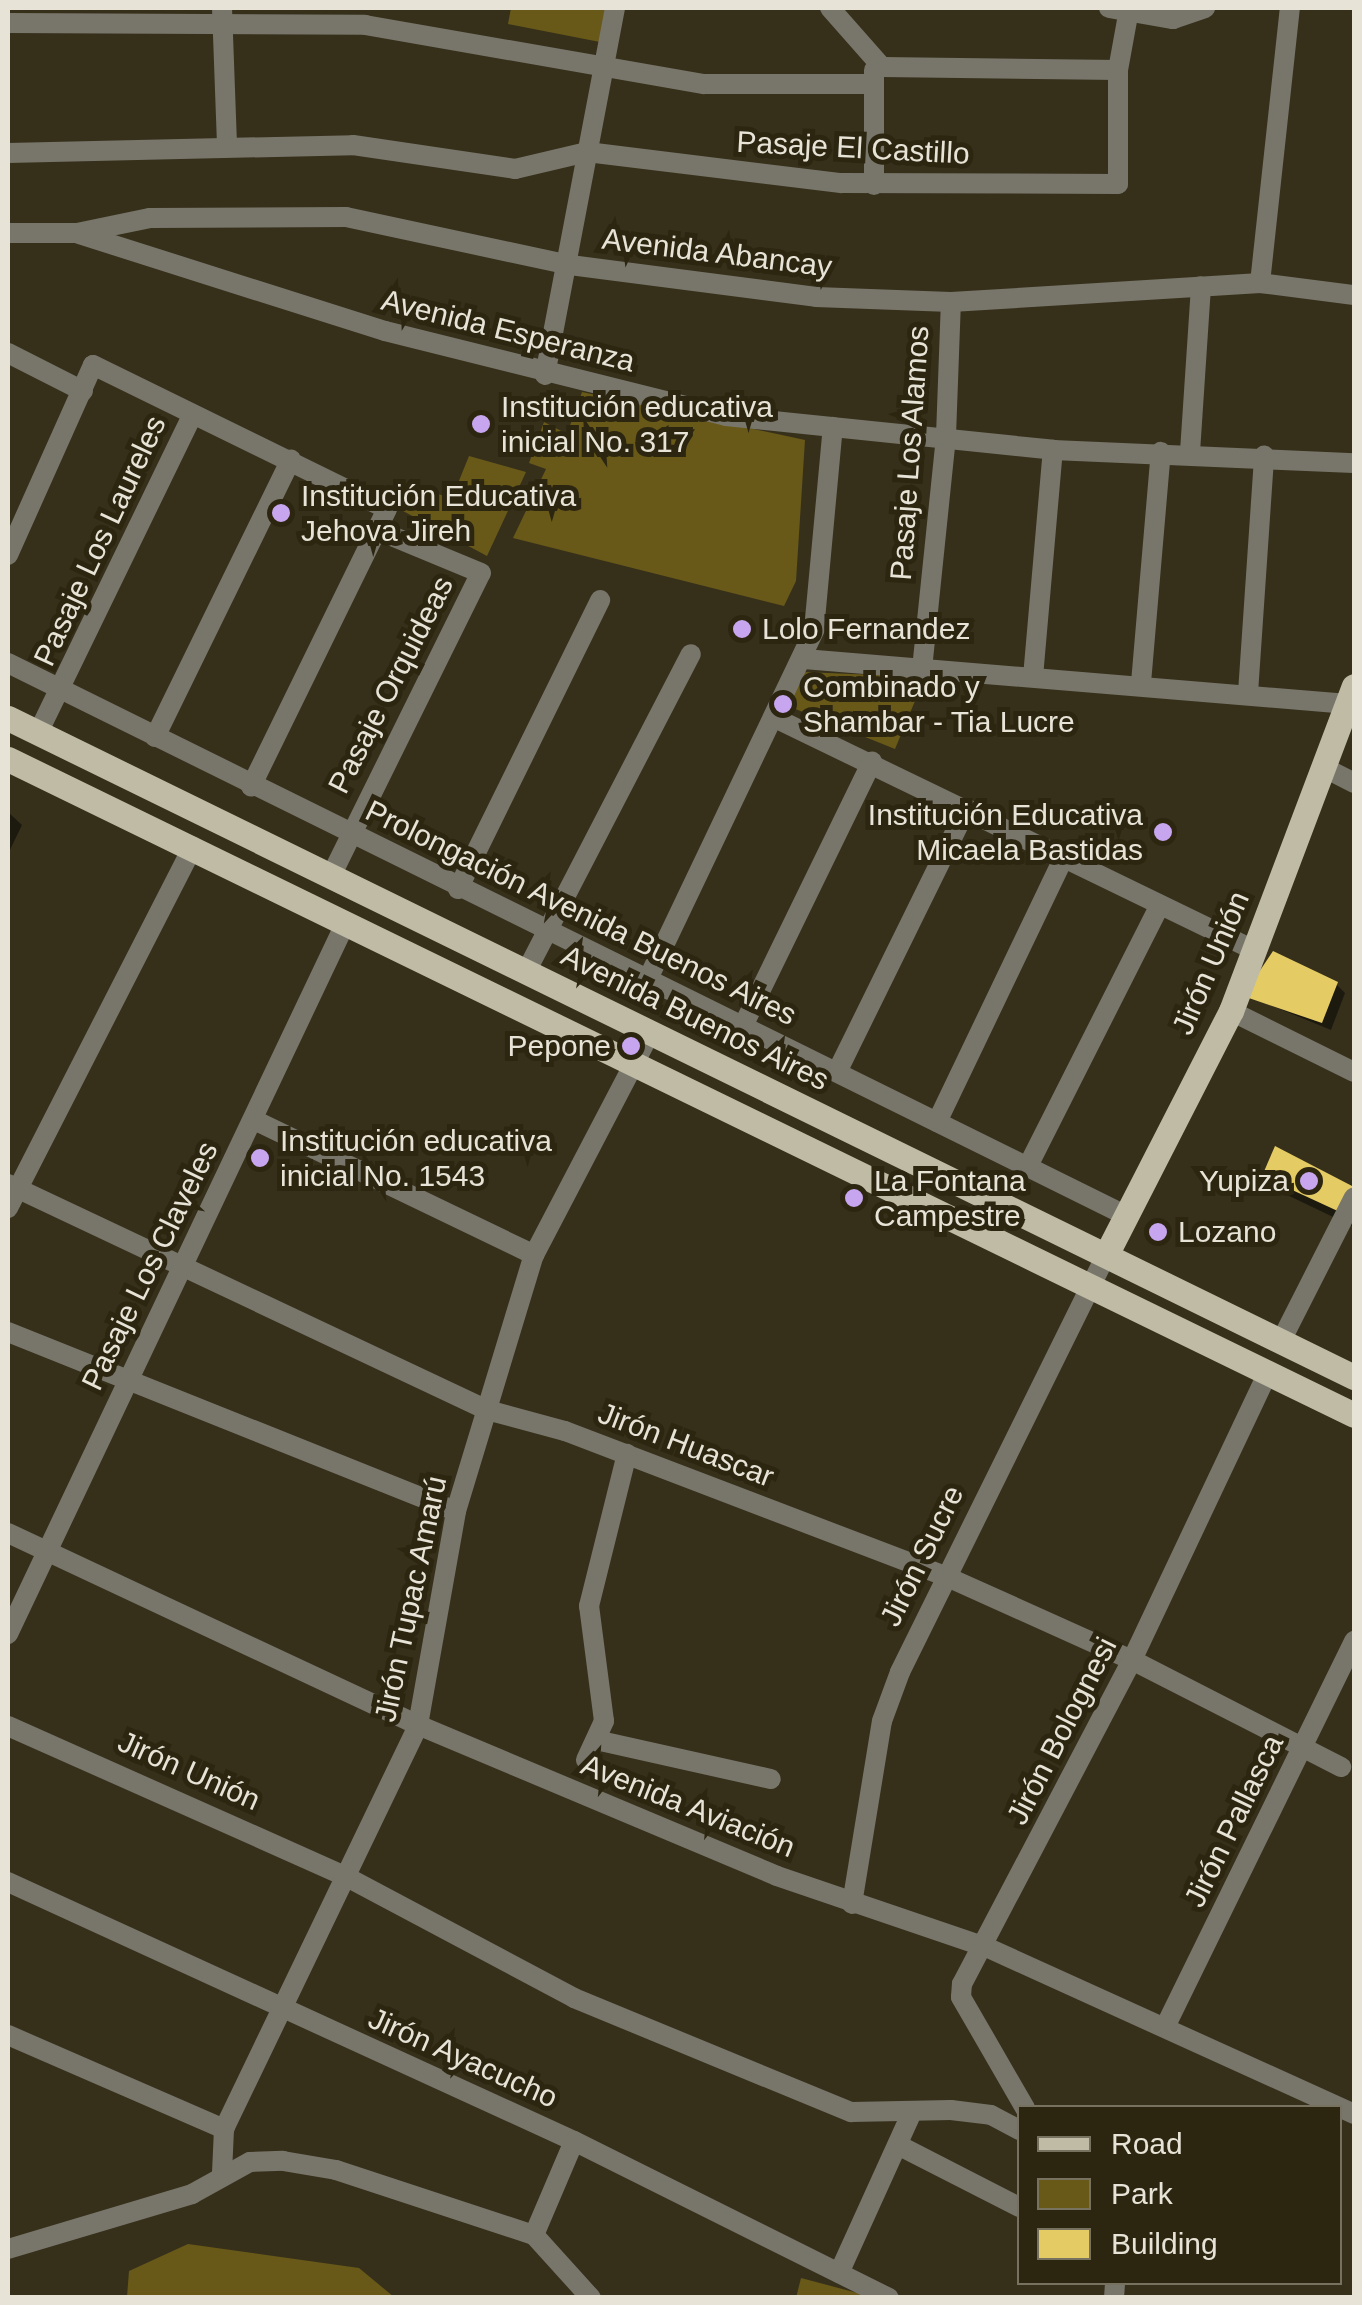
<!DOCTYPE html>
<html>
<head>
<meta charset="utf-8">
<style>
  body { margin:0 }
  #map { position:relative; width:1362px; height:2305px; overflow:hidden; background:#36301b; font-family:Arial,sans-serif }
  div>[style] { position:absolute }
  .green>* { inset:0; background:#685919 }
  .shadow>* { inset:0; background:#0007 }
  .building>* { inset:0; background:#e5cb64 }
  .minor>* { height:20px; margin:-10px; padding:0 10px; transform-origin:10px; border-radius:10px; background:#78766b }
  .major>* { height:25px; margin:-12.5px; padding:0 12.5px; transform-origin:12.5px; border-radius:12.5px; background:#c0bba5 }
  .dots>* { width:28px; height:28px; translate:-50% -50%; box-sizing:border-box; border:5px solid #2c2611; border-radius:50% }
  span { translate:-50% -50%; white-space:nowrap; text-align:center; line-height:1.15; -webkit-text-stroke:10px #2c2611; paint-order:stroke }
  .street-label { font-size:30px; color:#e7e4d7 }
  .poi-label { font-size:30px; color:#e7e4d7 }
  .left { translate:0 -50%; text-align:left }
  .right { translate:-100% -50%; text-align:right }
  .frame { position:absolute; inset:0; border:10px solid #e7e4d7; pointer-events:none }
  .legend { position:absolute; left:1017px; top:2105px; width:325px; height:180px; box-sizing:border-box; background:#2c2611; border:2px solid #777260; margin:0; padding:12px 18px; list-style:none; font-size:30px; color:#e7e4d7 }
  .legend li { display:flex; align-items:center; gap:20px; height:50px }
  .legend b { width:50px; border:2px solid #777260 }
</style>
</head>
<body>
<div id="map">
  <div class="green">
    <div style="clip-path:polygon(511px 8px,606px 8px,600px 42px,508px 24px)"></div>
    <div style="clip-path:polygon(582px 392px,805px 440px,796px 581px,784px 606px,513px 538px,546px 469px,529px 463px,544px 422px,567px 434px)"></div>
    <div style="clip-path:polygon(469px 456px,526px 472px,487px 556px,390px 504px,398px 483px,452px 498px)"></div>
    <div style="clip-path:polygon(803px 672px,925px 677px,895px 749px,783px 704px)"></div>
    <div style="clip-path:polygon(188px 2244px,359px 2268px,394px 2297px,127px 2297px,129px 2271px)"></div>
    <div style="clip-path:polygon(801px 2278px,865px 2295px,864px 2298px,796px 2298px)"></div>
  </div>
  <div class="shadow">
    <div style="clip-path:polygon(8px 812px,22px 825px,8px 854px)"></div>
    <div style="clip-path:polygon(1336px 984px,1345px 993px,1331px 1030px,1246px 995px)"></div>
    <div style="clip-path:polygon(1265px 1175px,1354px 1190px,1354px 1227px,1283px 1193px)"></div>
  </div>
  <div class="building">
    <div style="clip-path:polygon(1273px 951px,1338px 982px,1322px 1023px,1243px 996px)"></div>
    <div style="clip-path:polygon(1275px 1146px,1354px 1187px,1342px 1213px,1262px 1176px)"></div>
  </div>
  <div class="minor">
    <div style="left:222px;top:8px;width:138px;rotate:87.9deg"></div>
    <div style="left:830px;top:8px;width:79px;rotate:48.6deg"></div>
    <div style="left:882px;top:67px;width:236px;rotate:0.7deg"></div>
    <div style="left:1109px;top:8px;width:65px;rotate:9.8deg"></div>
    <div style="left:1173px;top:19px;width:34px;rotate:-19deg"></div>
    <div style="left:8px;top:23px;width:357px;rotate:0.3deg"></div>
    <div style="left:365px;top:25px;width:344px;rotate:9.9deg"></div>
    <div style="left:704px;top:84px;width:168px"></div>
    <div style="left:8px;top:153px;width:345px;rotate:-1.3deg"></div>
    <div style="left:353px;top:145px;width:164px;rotate:8.4deg"></div>
    <div style="left:515px;top:169px;width:74px;rotate:-13.3deg"></div>
    <div style="left:587px;top:152px;width:256px;rotate:7deg"></div>
    <div style="left:841px;top:183px;width:277px;rotate:0.2deg"></div>
    <div style="left:1118px;top:184px;width:114px;rotate:-90deg"></div>
    <div style="left:1118px;top:70px;width:56px;rotate:-79.7deg"></div>
    <div style="left:874px;top:185px;width:115px;rotate:-90deg"></div>
    <div style="left:8px;top:233px;width:69px"></div>
    <div style="left:77px;top:233px;width:75px;rotate:-11.6deg"></div>
    <div style="left:150px;top:218px;width:196px;rotate:-0.3deg"></div>
    <div style="left:346px;top:217px;width:229px;rotate:12.1deg"></div>
    <div style="left:570px;top:265px;width:248px;rotate:7.4deg"></div>
    <div style="left:816px;top:297px;width:135px;rotate:2.1deg"></div>
    <div style="left:951px;top:302px;width:310px;rotate:-3.5deg"></div>
    <div style="left:1260px;top:283px;width:95px;rotate:7.3deg"></div>
    <div style="left:79px;top:234px;width:321px;rotate:17.6deg"></div>
    <div style="left:385px;top:331px;width:351px;rotate:14deg"></div>
    <div style="left:726px;top:416px;width:329px;rotate:5.9deg"></div>
    <div style="left:1053px;top:450px;width:301px;rotate:2.5deg"></div>
    <div style="left:1260px;top:283px;width:277px;rotate:-83.8deg"></div>
    <div style="left:8px;top:353px;width:84px;rotate:26.9deg"></div>
    <div style="left:545px;top:375px;width:374px;rotate:-79.2deg"></div>
    <div style="left:1190px;top:452px;width:166px;rotate:-86.2deg"></div>
    <div style="left:8px;top:555px;width:208px;rotate:-65.9deg"></div>
    <div style="left:93px;top:365px;width:327px;rotate:26.1deg"></div>
    <div style="left:387px;top:509px;width:309px;rotate:116.1deg"></div>
    <div style="left:804px;top:659px;width:546px;rotate:4.73deg"></div>
    <div style="left:8px;top:663px;width:1248px;rotate:26.3deg"></div>
    <div style="left:922px;top:669px;width:234px;rotate:-84.1deg"></div>
    <div style="left:946px;top:436px;width:134px;rotate:-87.9deg"></div>
    <div style="left:1033px;top:677px;width:228px;rotate:-85deg"></div>
    <div style="left:1141px;top:683px;width:232px;rotate:-85.1deg"></div>
    <div style="left:1248px;top:693px;width:238px;rotate:-86.1deg"></div>
    <div style="left:775px;top:718px;width:532px;rotate:25.84deg"></div>
    <div style="left:38px;top:733px;width:352px;rotate:-64.1deg"></div>
    <div style="left:155px;top:737px;width:309px;rotate:-63.9deg"></div>
    <div style="left:1325px;top:768px;width:33px;rotate:27deg"></div>
    <div style="left:330px;top:878px;width:340px;rotate:-63.7deg"></div>
    <div style="left:481px;top:573px;width:113px;rotate:-157.5deg"></div>
    <div style="left:458px;top:889px;width:322px;rotate:-63.8deg"></div>
    <div style="left:526px;top:972px;width:358px;rotate:-62.6deg"></div>
    <div style="left:646px;top:983px;width:391px;rotate:-64.5deg"></div>
    <div style="left:814px;top:630px;width:204px;rotate:-84.7deg"></div>
    <div style="left:1231px;top:1011px;width:137px;rotate:26.4deg"></div>
    <div style="left:744px;top:1024px;width:292px;rotate:-64deg"></div>
    <div style="left:837px;top:1072px;width:294px;rotate:-63.8deg"></div>
    <div style="left:254px;top:1120px;width:311px;rotate:25.7deg"></div>
    <div style="left:937px;top:1122px;width:296px;rotate:-64.4deg"></div>
    <div style="left:1029px;top:1164px;width:290px;rotate:-63.2deg"></div>
    <div style="left:8px;top:1184px;width:530px;rotate:25.26deg"></div>
    <div style="left:487px;top:1410px;width:81px;rotate:15.1deg"></div>
    <div style="left:565px;top:1431px;width:407px;rotate:20.9deg"></div>
    <div style="left:945px;top:1576px;width:205px;rotate:24.2deg"></div>
    <div style="left:1132px;top:1660px;width:235px;rotate:27.1deg"></div>
    <div style="left:8px;top:1208px;width:406px;rotate:-62.9deg"></div>
    <div style="left:8px;top:1332px;width:482px;rotate:21.8deg"></div>
    <div style="left:1281px;top:1341px;width:161px;rotate:-63.1deg"></div>
    <div style="left:8px;top:1533px;width:453px;rotate:25.1deg"></div>
    <div style="left:418px;top:1725px;width:389px;rotate:22.8deg"></div>
    <div style="left:777px;top:1876px;width:221px;rotate:18.8deg"></div>
    <div style="left:986px;top:1947px;width:404px;rotate:24.4deg"></div>
    <div style="left:8px;top:1634px;width:786px;rotate:-64.61deg"></div>
    <div style="left:8px;top:1726px;width:367px;rotate:24deg"></div>
    <div style="left:343px;top:1875px;width:262px;rotate:28deg"></div>
    <div style="left:574px;top:1998px;width:300px;rotate:22.4deg"></div>
    <div style="left:851px;top:2112px;width:100px;rotate:-1.1deg"></div>
    <div style="left:951px;top:2110px;width:40px;rotate:7.1deg"></div>
    <div style="left:991px;top:2115px;width:32px;rotate:28deg"></div>
    <div style="left:596px;top:1740px;width:179px;rotate:12.6deg"></div>
    <div style="left:586px;top:1760px;width:43px;rotate:-65.2deg"></div>
    <div style="left:604px;top:1721px;width:116px;rotate:-97.4deg"></div>
    <div style="left:589px;top:1606px;width:157px;rotate:-76deg"></div>
    <div style="left:8px;top:1882px;width:622px;rotate:24.59deg"></div>
    <div style="left:574px;top:2141px;width:352px;rotate:26.5deg"></div>
    <div style="left:852px;top:1904px;width:185px;rotate:-80.7deg"></div>
    <div style="left:882px;top:1721px;width:52px;rotate:-69.8deg"></div>
    <div style="left:900px;top:1672px;width:465px;rotate:-63.7deg"></div>
    <div style="left:1166px;top:2025px;width:428px;rotate:-63.9deg"></div>
    <div style="left:8px;top:2035px;width:236px;rotate:23.5deg"></div>
    <div style="left:1025px;top:2108px;width:128px;rotate:-120deg"></div>
    <div style="left:961px;top:1997px;width:13px;rotate:-86deg"></div>
    <div style="left:962px;top:1984px;width:366px;rotate:-62.3deg"></div>
    <div style="left:1132px;top:1660px;width:315px;rotate:-64.7deg"></div>
    <div style="left:898px;top:2145px;width:136px;rotate:27.1deg"></div>
    <div style="left:222px;top:2173px;width:44px;rotate:-87.4deg"></div>
    <div style="left:224px;top:2129px;width:448px;rotate:-64.3deg"></div>
    <div style="left:418px;top:1725px;width:217px;rotate:-79.9deg"></div>
    <div style="left:456px;top:1511px;width:268px;rotate:-73.1deg"></div>
    <div style="left:534px;top:1255px;width:250px;rotate:-62.4deg"></div>
    <div style="left:534px;top:2235px;width:102px;rotate:-66.9deg"></div>
    <div style="left:8px;top:2249px;width:192px;rotate:-16.6deg"></div>
    <div style="left:192px;top:2194px;width:66px;rotate:-28.9deg"></div>
    <div style="left:250px;top:2162px;width:33px;rotate:-2deg"></div>
    <div style="left:283px;top:2161px;width:54px;rotate:9.6deg"></div>
    <div style="left:336px;top:2170px;width:208px;rotate:18.2deg"></div>
    <div style="left:534px;top:2235px;width:85px;rotate:47.9deg"></div>
    <div style="left:839px;top:2273px;width:175px;rotate:-65.6deg"></div>
    <div style="left:1114px;top:2298px;width:16px;rotate:-86deg"></div>
  </div>
  <div class="major">
    <div style="left:8px;top:718px;width:1499px;rotate:26.09deg"></div>
    <div style="left:8px;top:759px;width:1497px;rotate:25.98deg"></div>
    <div style="left:1106px;top:1255px;width:274px;rotate:-62.9deg"></div>
    <div style="left:1231px;top:1011px;width:347px;rotate:-69.3deg"></div>
  </div>
  <div class="dots">
    <div style="left:481px;top:424px;background:#c8a6ef"></div>
    <div style="left:281px;top:513px;background:#c8a6ef"></div>
    <div style="left:742px;top:629px;background:#c8a6ef"></div>
    <div style="left:783px;top:704px;background:#c8a6ef"></div>
    <div style="left:1163px;top:832px;background:#c8a6ef"></div>
    <div style="left:631px;top:1046px;background:#c8a6ef"></div>
    <div style="left:260px;top:1158px;background:#c8a6ef"></div>
    <div style="left:1309px;top:1181px;background:#c8a6ef"></div>
    <div style="left:854px;top:1198px;background:#c8a6ef"></div>
    <div style="left:1158px;top:1232px;background:#c8a6ef"></div>
  </div>
  <div class="street-label">
    <span style="left:853px;top:148px;rotate:3deg">Pasaje El Castillo</span>
    <span style="left:717px;top:253px;rotate:7deg">Avenida Abancay</span>
    <span style="left:508px;top:331px;rotate:14deg">Avenida Esperanza</span>
    <span style="left:910px;top:453px;rotate:-86deg">Pasaje Los Alamos</span>
    <span style="left:100px;top:541px;rotate:-65deg">Pasaje Los Laureles</span>
    <span style="left:391px;top:685px;rotate:-63deg">Pasaje Orquideas</span>
    <span style="left:581px;top:913px;rotate:26deg">Prolongación Avenida Buenos Aires</span>
    <span style="left:1211px;top:963px;rotate:-67deg">Jirón Unión</span>
    <span style="left:695px;top:1018px;rotate:26deg">Avenida Buenos Aires</span>
    <span style="left:150px;top:1266px;rotate:-64deg">Pasaje Los Claveles</span>
    <span style="left:686px;top:1445px;rotate:21deg">Jirón Huascar</span>
    <span style="left:922px;top:1556px;rotate:-64deg">Jirón Sucre</span>
    <span style="left:411px;top:1599px;rotate:-78deg">Jirón Tupac Amarú</span>
    <span style="left:1062px;top:1731px;rotate:-63deg">Jirón Bolognesi</span>
    <span style="left:189px;top:1771px;rotate:24deg">Jirón Unión</span>
    <span style="left:688px;top:1806px;rotate:22deg">Avenida Aviación</span>
    <span style="left:1234px;top:1821px;rotate:-64deg">Jirón Pallasca</span>
    <span style="left:463px;top:2058px;rotate:24deg">Jirón Ayacucho</span>
  </div>
  <div class="poi-label">
    <span class="left" style="left:501px;top:424px">Institución educativa<br>inicial No. 317</span>
    <span class="left" style="left:301px;top:513px">Institución Educativa<br>Jehova Jireh</span>
    <span class="left" style="left:762px;top:629px">Lolo Fernandez</span>
    <span class="left" style="left:803px;top:704px">Combinado y<br>Shambar - Tia Lucre</span>
    <span class="right" style="left:1143px;top:832px">Institución Educativa<br>Micaela Bastidas</span>
    <span class="right" style="left:611px;top:1046px">Pepone</span>
    <span class="left" style="left:280px;top:1158px">Institución educativa<br>inicial No. 1543</span>
    <span class="left" style="left:874px;top:1198px">La Fontana<br>Campestre</span>
    <span class="right" style="left:1289px;top:1181px">Yupiza</span>
    <span class="left" style="left:1178px;top:1232px">Lozano</span>
  </div>
  <div class="frame"></div>
  <ul class="legend">
  <li><b style="height:12px;background:#c0bba5"></b>Road</li>
  <li><b style="height:28px;background:#685919"></b>Park</li>
  <li><b style="height:28px;background:#e5cb64"></b>Building</li>
  </ul>
</div>
</body>
</html>
